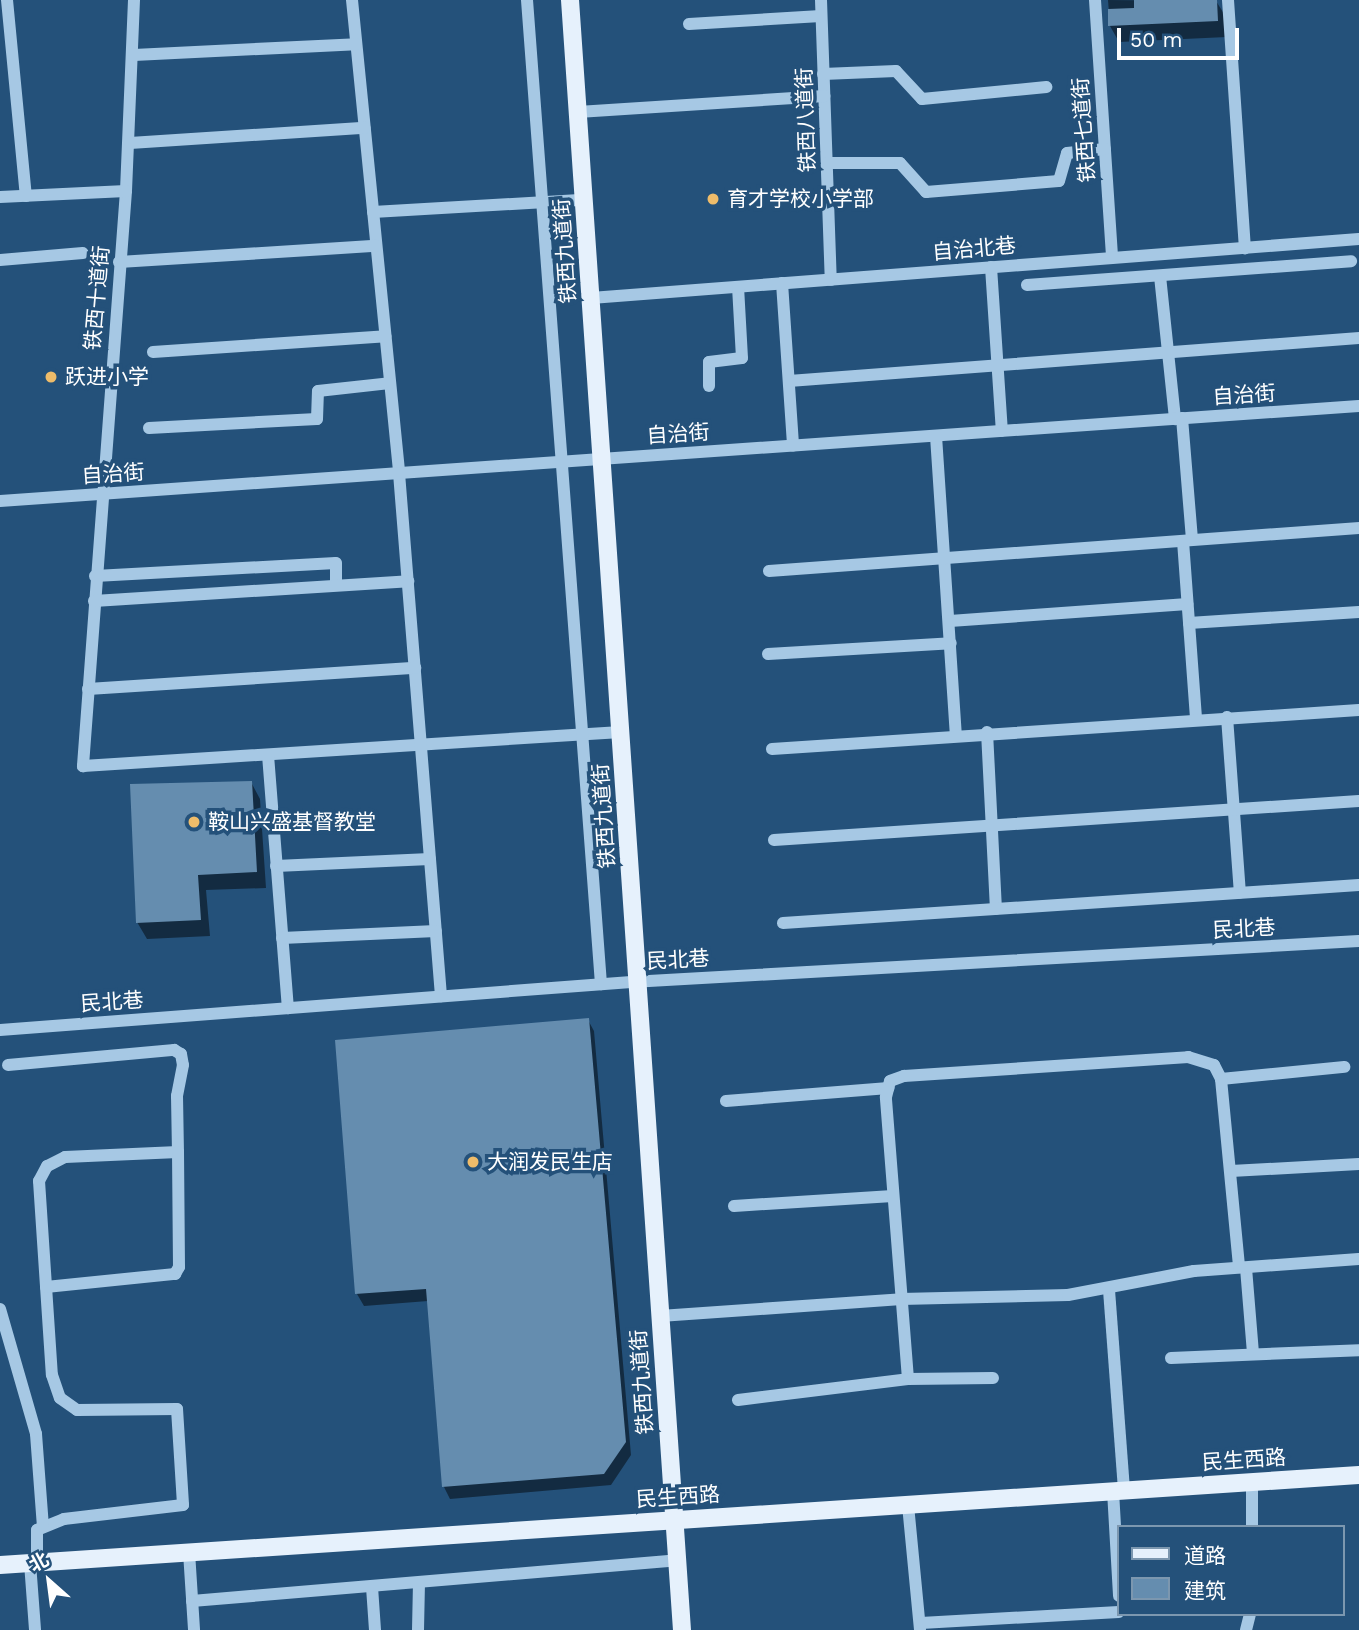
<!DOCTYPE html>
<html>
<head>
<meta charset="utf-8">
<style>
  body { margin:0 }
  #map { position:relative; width:1359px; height:1630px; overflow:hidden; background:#24517a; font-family:"Work Sans","Noto Sans SC",sans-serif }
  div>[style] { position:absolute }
  .shadow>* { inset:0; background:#0007 }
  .building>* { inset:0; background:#658daf }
  .minor>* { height:12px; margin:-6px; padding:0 6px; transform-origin:6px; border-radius:6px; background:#a6c8e4 }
  .major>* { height:18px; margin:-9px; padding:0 9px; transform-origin:9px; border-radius:9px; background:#e6f1fc }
  .dots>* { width:19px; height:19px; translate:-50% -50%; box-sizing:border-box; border:4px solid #24517a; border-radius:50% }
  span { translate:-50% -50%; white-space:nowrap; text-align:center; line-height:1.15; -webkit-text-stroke:7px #24517a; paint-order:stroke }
  .street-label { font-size:21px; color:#fff }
  .poi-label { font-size:21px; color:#fff }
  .left { translate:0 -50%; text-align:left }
  .legend { position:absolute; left:1117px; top:1525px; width:228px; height:91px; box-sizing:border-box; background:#24517a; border:2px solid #7c97af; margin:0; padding:9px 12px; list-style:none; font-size:21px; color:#fff }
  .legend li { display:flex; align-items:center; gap:14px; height:35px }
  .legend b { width:35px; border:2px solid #7c97af }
  .north { position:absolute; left:14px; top:1546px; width:70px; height:70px; -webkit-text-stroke:5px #24517a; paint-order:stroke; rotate:332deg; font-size:19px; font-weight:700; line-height:28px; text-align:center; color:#fff }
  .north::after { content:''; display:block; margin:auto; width:24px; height:32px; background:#fff; clip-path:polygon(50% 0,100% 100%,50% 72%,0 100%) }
  .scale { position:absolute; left:1117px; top:28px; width:122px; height:32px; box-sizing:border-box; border:4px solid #fff; border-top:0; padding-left:9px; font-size:21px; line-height:24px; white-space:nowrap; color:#fff; -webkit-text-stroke:5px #24517a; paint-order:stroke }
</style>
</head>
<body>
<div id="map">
  <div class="shadow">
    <div style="clip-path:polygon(1108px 0,1216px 1px,1226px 17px,1227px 37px,1119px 42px,1110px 26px)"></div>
    <div style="clip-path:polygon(251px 782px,260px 799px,266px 888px,206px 890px,210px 936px,147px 939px,137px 922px)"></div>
    <div style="clip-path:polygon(588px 1020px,594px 1031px,631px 1455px,611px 1485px,450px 1499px,444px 1487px,428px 1301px,364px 1306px,357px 1294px)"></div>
  </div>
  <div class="building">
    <div style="clip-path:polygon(1134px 0,1217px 0,1218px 21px,1108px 26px,1108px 9px,1134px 8px)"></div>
    <div style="clip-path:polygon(252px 781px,257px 872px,198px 875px,201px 920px,136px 923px,130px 784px)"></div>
    <div style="clip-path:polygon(589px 1018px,626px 1442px,604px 1474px,442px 1487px,426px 1289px,355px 1294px,335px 1040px)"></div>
  </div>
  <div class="minor">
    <div style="left:7px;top:0;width:197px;rotate:84.5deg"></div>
    <div style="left:134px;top:0;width:191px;rotate:92.4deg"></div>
    <div style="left:126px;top:191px;width:577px;rotate:94.28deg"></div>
    <div style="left:83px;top:766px;width:539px;rotate:-3.62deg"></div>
    <div style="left:352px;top:0;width:475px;rotate:84.3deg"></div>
    <div style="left:399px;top:473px;width:525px;rotate:85.41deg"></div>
    <div style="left:527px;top:0;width:987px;rotate:85.7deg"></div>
    <div style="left:821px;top:0;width:280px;rotate:88deg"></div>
    <div style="left:1095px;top:0;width:258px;rotate:86.2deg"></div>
    <div style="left:1228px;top:0;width:249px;rotate:86.1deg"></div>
    <div style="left:689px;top:24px;width:132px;rotate:-3.5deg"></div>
    <div style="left:134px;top:55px;width:222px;rotate:-2.8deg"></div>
    <div style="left:823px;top:74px;width:73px;rotate:-2.4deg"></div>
    <div style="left:896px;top:71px;width:38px;rotate:47deg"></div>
    <div style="left:922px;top:99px;width:125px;rotate:-5.5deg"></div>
    <div style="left:578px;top:112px;width:247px;rotate:-3.7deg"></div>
    <div style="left:130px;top:143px;width:235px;rotate:-3.7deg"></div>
    <div style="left:827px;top:163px;width:73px"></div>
    <div style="left:900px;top:163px;width:39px;rotate:48deg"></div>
    <div style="left:926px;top:192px;width:133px;rotate:-4.7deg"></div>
    <div style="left:1059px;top:181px;width:29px;rotate:-74deg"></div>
    <div style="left:1067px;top:153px;width:38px;rotate:-6deg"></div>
    <div style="left:0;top:197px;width:126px;rotate:-2.7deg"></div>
    <div style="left:373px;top:212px;width:211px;rotate:-3.3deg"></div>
    <div style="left:0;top:260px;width:83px;rotate:-4.8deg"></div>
    <div style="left:119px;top:262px;width:257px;rotate:-3.6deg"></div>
    <div style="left:991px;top:267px;width:164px;rotate:86.2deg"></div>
    <div style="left:1160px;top:276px;width:144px;rotate:84deg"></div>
    <div style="left:782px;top:283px;width:163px;rotate:86.1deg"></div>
    <div style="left:1027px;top:285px;width:325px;rotate:-4.2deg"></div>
    <div style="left:591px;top:298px;width:770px;rotate:-4.39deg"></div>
    <div style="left:153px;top:352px;width:233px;rotate:-3.9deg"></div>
    <div style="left:789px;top:381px;width:572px;rotate:-4.31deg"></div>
    <div style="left:709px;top:386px;width:24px;rotate:-90deg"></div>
    <div style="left:709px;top:362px;width:33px;rotate:-7deg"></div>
    <div style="left:742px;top:358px;width:71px;rotate:-93.2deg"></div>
    <div style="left:1182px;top:418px;width:122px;rotate:85.3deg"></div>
    <div style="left:149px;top:428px;width:168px;rotate:-3.1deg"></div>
    <div style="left:317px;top:419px;width:28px;rotate:-88deg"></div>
    <div style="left:318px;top:391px;width:72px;rotate:-6.3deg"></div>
    <div style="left:936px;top:436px;width:299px;rotate:86.2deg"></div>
    <div style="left:0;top:501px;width:1362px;rotate:-4deg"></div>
    <div style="left:1183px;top:541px;width:177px;rotate:85.8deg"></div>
    <div style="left:769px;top:571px;width:592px;rotate:-4.17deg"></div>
    <div style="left:95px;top:576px;width:241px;rotate:-3.1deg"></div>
    <div style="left:336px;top:563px;width:22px;rotate:90deg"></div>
    <div style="left:94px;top:601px;width:315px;rotate:-3.6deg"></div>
    <div style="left:950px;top:621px;width:238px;rotate:-4.1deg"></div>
    <div style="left:1189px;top:623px;width:170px;rotate:-3.7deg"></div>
    <div style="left:768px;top:654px;width:183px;rotate:-3.4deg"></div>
    <div style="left:88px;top:689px;width:328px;rotate:-3.7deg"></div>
    <div style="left:1227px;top:717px;width:176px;rotate:85.8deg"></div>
    <div style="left:987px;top:732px;width:177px;rotate:87.1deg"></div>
    <div style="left:772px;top:749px;width:588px;rotate:-3.8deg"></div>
    <div style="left:268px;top:755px;width:254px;rotate:85.5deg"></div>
    <div style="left:774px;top:840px;width:586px;rotate:-3.81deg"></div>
    <div style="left:276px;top:866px;width:154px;rotate:-2.6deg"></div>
    <div style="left:783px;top:923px;width:577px;rotate:-3.77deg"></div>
    <div style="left:282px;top:938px;width:154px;rotate:-2.6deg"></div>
    <div style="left:0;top:1030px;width:633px;rotate:-4.35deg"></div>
    <div style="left:631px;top:982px;width:729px;rotate:-3.22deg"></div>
    <div style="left:8px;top:1065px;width:167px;rotate:-5.2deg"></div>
    <div style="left:174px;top:1050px;width:8px;rotate:30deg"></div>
    <div style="left:181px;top:1054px;width:11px;rotate:80deg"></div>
    <div style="left:183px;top:1065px;width:32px;rotate:101deg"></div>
    <div style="left:177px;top:1096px;width:56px;rotate:89deg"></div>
    <div style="left:178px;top:1152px;width:113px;rotate:177.5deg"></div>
    <div style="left:65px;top:1157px;width:20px;rotate:153deg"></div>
    <div style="left:47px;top:1166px;width:17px;rotate:118deg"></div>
    <div style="left:39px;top:1181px;width:194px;rotate:86.2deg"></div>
    <div style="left:52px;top:1375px;width:24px;rotate:71deg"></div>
    <div style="left:60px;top:1398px;width:21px;rotate:35deg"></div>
    <div style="left:77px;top:1410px;width:100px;rotate:-0.6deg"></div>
    <div style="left:177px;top:1409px;width:96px;rotate:86.4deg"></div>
    <div style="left:183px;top:1505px;width:120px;rotate:173.3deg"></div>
    <div style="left:64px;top:1519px;width:29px;rotate:158deg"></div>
    <div style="left:37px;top:1530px;width:33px;rotate:90deg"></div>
    <div style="left:1221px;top:1079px;width:124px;rotate:-5.6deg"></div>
    <div style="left:726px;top:1101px;width:163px;rotate:-4.6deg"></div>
    <div style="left:1231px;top:1171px;width:128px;rotate:-3.1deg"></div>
    <div style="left:734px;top:1206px;width:159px;rotate:-3.6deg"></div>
    <div style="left:1246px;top:1268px;width:85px;rotate:85.3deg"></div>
    <div style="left:46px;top:1287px;width:130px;rotate:-5.8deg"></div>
    <div style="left:175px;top:1274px;width:8px;rotate:-60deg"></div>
    <div style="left:179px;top:1267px;width:115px;rotate:-90.5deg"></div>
    <div style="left:1109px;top:1290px;width:201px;rotate:85.7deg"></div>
    <div style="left:0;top:1309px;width:130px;rotate:73.9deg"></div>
    <div style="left:36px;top:1434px;width:93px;rotate:85.7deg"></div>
    <div style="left:660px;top:1316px;width:242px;rotate:-4deg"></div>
    <div style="left:901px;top:1299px;width:167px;rotate:-1.4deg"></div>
    <div style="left:1068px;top:1295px;width:128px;rotate:-10.8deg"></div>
    <div style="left:1194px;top:1271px;width:165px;rotate:-4.2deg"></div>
    <div style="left:1171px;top:1358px;width:188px;rotate:-2.4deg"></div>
    <div style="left:908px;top:1379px;width:283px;rotate:-94.5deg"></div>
    <div style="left:886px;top:1097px;width:16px;rotate:-76deg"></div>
    <div style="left:890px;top:1081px;width:15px;rotate:-20deg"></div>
    <div style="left:904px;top:1076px;width:285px;rotate:-3.8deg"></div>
    <div style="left:1188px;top:1057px;width:27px;rotate:17deg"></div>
    <div style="left:1214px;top:1065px;width:16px;rotate:63deg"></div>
    <div style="left:1221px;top:1079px;width:189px;rotate:84.5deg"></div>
    <div style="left:738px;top:1400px;width:171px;rotate:-7deg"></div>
    <div style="left:908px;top:1379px;width:85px;rotate:-0.7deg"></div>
    <div style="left:1113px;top:1491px;width:105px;rotate:86.7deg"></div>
    <div style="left:908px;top:1505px;width:125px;rotate:84.5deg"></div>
    <div style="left:1252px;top:1527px;width:45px;rotate:-90deg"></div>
    <div style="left:189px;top:1552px;width:78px;rotate:86.3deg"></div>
    <div style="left:30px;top:1563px;width:67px;rotate:85.7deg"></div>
    <div style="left:372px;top:1587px;width:43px;rotate:86deg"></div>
    <div style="left:192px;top:1601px;width:487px;rotate:-4.8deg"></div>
    <div style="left:921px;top:1623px;width:198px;rotate:-3.2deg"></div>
    <div style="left:418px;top:1630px;width:47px;rotate:-88.8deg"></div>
    <div style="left:1246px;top:1630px;width:16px;rotate:-76deg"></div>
  </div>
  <div class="major">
    <div style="left:570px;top:0;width:1634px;rotate:86.07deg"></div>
    <div style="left:0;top:1565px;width:1362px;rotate:-3.79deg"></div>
  </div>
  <div class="dots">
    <div style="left:713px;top:199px;background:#eebc6a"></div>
    <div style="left:51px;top:377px;background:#eebc6a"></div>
    <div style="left:194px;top:822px;background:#eebc6a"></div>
    <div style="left:473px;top:1162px;background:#eebc6a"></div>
  </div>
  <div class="street-label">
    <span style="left:806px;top:120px;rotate:-92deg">铁西八道街</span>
    <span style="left:1084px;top:130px;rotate:-94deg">铁西七道街</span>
    <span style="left:974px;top:249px;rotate:-5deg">自治北巷</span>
    <span style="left:565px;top:251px;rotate:-94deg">铁西九道街</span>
    <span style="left:97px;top:298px;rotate:-85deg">铁西十道街</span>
    <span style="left:1244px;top:395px;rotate:-4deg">自治街</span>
    <span style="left:678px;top:434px;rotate:-4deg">自治街</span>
    <span style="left:113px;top:474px;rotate:-4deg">自治街</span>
    <span style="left:604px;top:816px;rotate:-94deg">铁西九道街</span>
    <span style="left:1244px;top:929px;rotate:-3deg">民北巷</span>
    <span style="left:678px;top:960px;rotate:-3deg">民北巷</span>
    <span style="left:112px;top:1002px;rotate:-4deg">民北巷</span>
    <span style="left:642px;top:1382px;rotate:-94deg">铁西九道街</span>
    <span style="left:1244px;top:1460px;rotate:-4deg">民生西路</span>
    <span style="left:678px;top:1497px;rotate:-4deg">民生西路</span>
  </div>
  <div class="poi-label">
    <span class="left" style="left:727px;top:199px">育才学校小学部</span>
    <span class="left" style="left:65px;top:377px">跃进小学</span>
    <span class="left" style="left:208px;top:822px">鞍山兴盛基督教堂</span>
    <span class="left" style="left:487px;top:1162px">大润发民生店</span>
  </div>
  <ul class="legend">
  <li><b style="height:9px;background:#e6f1fc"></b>道路</li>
  <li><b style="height:19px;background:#658daf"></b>建筑</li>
  </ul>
  <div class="north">北</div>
  <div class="scale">50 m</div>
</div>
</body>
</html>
